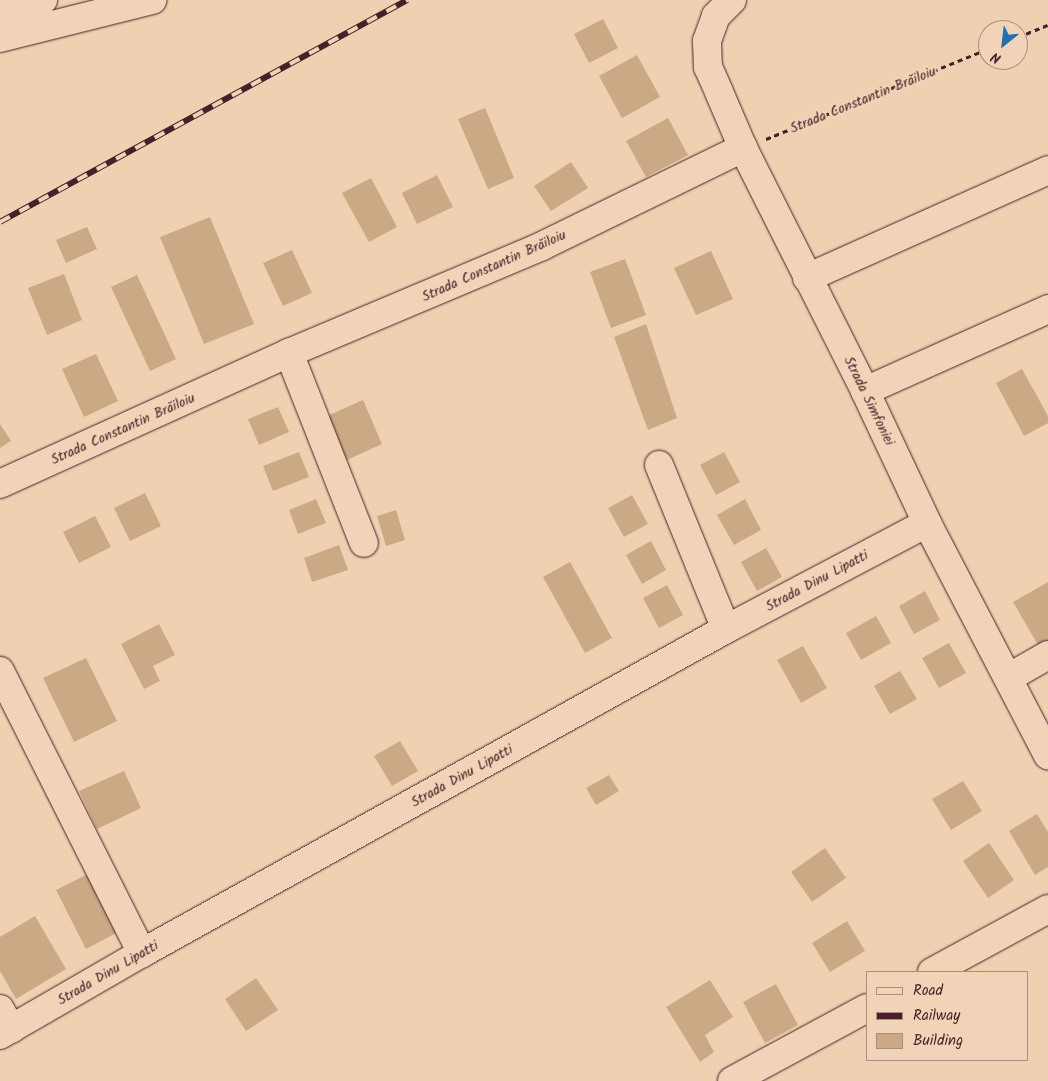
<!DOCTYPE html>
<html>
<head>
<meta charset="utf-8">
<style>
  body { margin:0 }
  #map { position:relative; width:1048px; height:1081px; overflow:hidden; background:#efd1b1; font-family:Kalam,sans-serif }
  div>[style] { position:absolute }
  .building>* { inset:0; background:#cba985 }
  .path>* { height:3px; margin-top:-1.5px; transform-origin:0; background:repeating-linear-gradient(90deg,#4a1f2b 0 5px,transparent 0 9px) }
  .roads { filter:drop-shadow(0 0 1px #4a1f2b) drop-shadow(0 0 1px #4a1f2b) }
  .minor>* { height:28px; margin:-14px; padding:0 14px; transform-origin:14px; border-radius:14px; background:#f1d4b7 }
  .primary>* { height:28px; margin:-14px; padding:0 14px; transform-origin:14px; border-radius:14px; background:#f1d4b7 }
  .rail>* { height:5.5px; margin-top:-2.75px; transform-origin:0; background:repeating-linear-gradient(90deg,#f1d4b7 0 11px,#4a1f2b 0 22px); box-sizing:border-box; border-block:1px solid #4a1f2b }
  span { translate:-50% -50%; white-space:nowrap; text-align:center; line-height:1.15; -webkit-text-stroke:4px #f1d4b7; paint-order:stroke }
  .street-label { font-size:14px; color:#4a1f2b }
  .legend { position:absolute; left:866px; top:971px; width:162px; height:90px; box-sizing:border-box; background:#f1d4b7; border:1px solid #ae8c7f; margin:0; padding:6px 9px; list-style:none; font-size:15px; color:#4a1f2b }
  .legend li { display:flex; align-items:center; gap:10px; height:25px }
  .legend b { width:25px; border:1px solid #ae8c7f }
  .north { position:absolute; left:978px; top:20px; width:50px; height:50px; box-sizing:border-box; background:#f1d4b7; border:1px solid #ae8c7f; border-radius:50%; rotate:209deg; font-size:14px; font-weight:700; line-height:20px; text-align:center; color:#4a1f2b }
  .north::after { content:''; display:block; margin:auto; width:18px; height:22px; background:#1f6fb2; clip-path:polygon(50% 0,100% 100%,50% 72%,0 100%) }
</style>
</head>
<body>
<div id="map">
  <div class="building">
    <div style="clip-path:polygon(603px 19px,618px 48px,589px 63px,574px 34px)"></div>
    <div style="clip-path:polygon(637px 55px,660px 97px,622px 118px,599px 76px)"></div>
    <div style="clip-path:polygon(485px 108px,514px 178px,488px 189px,458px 119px)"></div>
    <div style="clip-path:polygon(668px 118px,688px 155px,646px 177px,626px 141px)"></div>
    <div style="clip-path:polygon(571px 162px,588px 188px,551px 211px,534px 186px)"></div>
    <div style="clip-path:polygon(437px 175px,453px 207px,417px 224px,402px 193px)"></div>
    <div style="clip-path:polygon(371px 178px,397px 227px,369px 242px,342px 193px)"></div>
    <div style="clip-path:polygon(210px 217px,254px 324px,204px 344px,160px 237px)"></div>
    <div style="clip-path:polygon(87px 227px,97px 249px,66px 263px,56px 240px)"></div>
    <div style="clip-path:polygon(292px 250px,312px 293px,283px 306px,263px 263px)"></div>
    <div style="clip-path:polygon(711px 251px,733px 299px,696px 315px,674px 268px)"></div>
    <div style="clip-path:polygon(625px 259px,646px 315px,611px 328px,590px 272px)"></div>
    <div style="clip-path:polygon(64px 274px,82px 320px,47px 335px,28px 288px)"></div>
    <div style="clip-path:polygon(137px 275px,176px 359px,150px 371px,111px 287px)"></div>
    <div style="clip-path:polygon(646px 324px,677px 418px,648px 430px,614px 337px)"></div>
    <div style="clip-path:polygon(96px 354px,118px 401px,84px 417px,62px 369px)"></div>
    <div style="clip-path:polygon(1022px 369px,1048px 416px,1048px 423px,1024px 436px,996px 383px)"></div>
    <div style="clip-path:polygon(363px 400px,382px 444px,347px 460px,327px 416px)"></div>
    <div style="clip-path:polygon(278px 407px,289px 432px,259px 445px,248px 419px)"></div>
    <div style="clip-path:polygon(0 424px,11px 441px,0 448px)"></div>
    <div style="clip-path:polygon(299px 452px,309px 477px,273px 491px,263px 466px)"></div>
    <div style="clip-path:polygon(724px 452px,740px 482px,716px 495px,700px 465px)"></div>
    <div style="clip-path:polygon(145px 493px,161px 526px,130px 541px,114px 508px)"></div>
    <div style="clip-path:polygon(632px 495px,648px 524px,624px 537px,608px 508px)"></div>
    <div style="clip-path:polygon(316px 499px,326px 523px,298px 534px,289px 510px)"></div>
    <div style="clip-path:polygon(745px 499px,761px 530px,734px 545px,717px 515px)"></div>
    <div style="clip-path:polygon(396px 510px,405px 540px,386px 546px,377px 516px)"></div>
    <div style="clip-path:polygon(95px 516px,111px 547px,79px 563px,63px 532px)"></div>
    <div style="clip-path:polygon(651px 541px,666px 570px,642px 584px,626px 555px)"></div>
    <div style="clip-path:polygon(339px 545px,348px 570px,312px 582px,304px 558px)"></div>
    <div style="clip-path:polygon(766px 548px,782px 577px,757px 591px,741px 562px)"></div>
    <div style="clip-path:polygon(570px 562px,612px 638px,585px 653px,543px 577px)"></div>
    <div style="clip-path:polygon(1048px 582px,1048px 646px,1041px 650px,1013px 602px)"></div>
    <div style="clip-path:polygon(667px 585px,683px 615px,659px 628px,643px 598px)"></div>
    <div style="clip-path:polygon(925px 591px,940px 620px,914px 634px,899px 606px)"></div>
    <div style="clip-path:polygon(876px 616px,891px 643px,861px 660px,846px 633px)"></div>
    <div style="clip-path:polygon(159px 624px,175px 655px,153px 666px,160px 681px,144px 689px,121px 644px)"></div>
    <div style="clip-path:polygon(949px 643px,966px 673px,939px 688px,922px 658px)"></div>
    <div style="clip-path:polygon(803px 646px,827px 688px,801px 703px,777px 660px)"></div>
    <div style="clip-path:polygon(86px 658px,117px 721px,74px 742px,43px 678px)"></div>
    <div style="clip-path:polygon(900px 671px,917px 699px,890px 714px,874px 686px)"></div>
    <div style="clip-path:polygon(400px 741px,418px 771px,392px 786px,374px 756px)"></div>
    <div style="clip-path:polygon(124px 771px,141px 808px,97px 829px,79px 791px)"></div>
    <div style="clip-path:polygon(609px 775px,619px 791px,596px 805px,586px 788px)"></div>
    <div style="clip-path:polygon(963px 781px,982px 811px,951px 830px,932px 799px)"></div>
    <div style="clip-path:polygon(1037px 814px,1048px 832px,1048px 867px,1035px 875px,1009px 831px)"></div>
    <div style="clip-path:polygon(989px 843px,1014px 880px,988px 898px,963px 861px)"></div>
    <div style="clip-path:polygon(825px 848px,846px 878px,812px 902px,791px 872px)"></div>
    <div style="clip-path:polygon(88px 874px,118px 932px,86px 949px,56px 890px)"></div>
    <div style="clip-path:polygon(35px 916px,66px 969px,16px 999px,0 971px,0 937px)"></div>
    <div style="clip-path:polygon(847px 921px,865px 951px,830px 972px,812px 943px)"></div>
    <div style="clip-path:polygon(256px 978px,278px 1010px,246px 1031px,225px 999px)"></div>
    <div style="clip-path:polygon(710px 980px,733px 1017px,705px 1035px,714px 1052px,700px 1062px,666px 1007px)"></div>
    <div style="clip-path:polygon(776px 984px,798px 1025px,765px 1043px,743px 1002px)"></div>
  </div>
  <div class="path">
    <div style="left:1018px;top:37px;width:32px;rotate:-22deg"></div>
    <div style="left:766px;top:139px;width:240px;rotate:-22.1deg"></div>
  </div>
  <div class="roads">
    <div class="minor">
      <div style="left:732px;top:0;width:23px;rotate:135deg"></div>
      <div style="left:716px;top:16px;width:27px;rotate:110deg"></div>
      <div style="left:707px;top:41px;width:26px;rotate:88deg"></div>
      <div style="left:708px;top:67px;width:27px;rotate:66deg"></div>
      <div style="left:719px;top:92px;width:61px;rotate:66.8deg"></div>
      <div style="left:743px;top:148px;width:272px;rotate:63.3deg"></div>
      <div style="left:865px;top:391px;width:146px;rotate:64.8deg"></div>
      <div style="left:927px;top:523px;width:262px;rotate:62.5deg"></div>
      <div style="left:0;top:38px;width:157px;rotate:-14deg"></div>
      <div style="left:807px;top:278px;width:264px;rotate:-24.1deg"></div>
      <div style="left:289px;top:353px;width:204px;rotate:68.5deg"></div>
      <div style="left:865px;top:391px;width:201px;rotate:-24.1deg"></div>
      <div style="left:659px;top:465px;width:177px;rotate:67.8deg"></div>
      <div style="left:0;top:484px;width:317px;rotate:-24.4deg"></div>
      <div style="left:289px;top:353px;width:275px;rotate:-22.9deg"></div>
      <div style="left:542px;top:246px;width:224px;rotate:-26deg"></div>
      <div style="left:0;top:671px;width:316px;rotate:63.3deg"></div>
      <div style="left:1008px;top:678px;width:46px;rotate:-29.9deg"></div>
      <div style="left:932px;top:972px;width:132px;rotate:-28.5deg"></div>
      <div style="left:0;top:1009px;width:23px;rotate:61deg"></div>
      <div style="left:0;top:1035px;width:164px;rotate:-30deg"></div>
      <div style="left:142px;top:953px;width:668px;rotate:-29.02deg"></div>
      <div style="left:726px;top:629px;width:227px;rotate:-27.8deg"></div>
      <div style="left:732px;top:1081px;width:153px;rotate:-28.4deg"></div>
    </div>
    <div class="primary">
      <div style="left:0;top:13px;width:45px;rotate:-16.8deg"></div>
    </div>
  </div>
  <div class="rail">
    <div style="left:0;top:222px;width:464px;rotate:-28.6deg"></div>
  </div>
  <div class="street-label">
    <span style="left:863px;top:100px;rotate:-22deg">Strada Constantin Brăiloiu</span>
    <span style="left:494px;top:266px;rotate:-24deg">Strada Constantin Brăiloiu</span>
    <span style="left:869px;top:401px;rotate:64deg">Strada Simfoniei</span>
    <span style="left:123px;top:429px;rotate:-24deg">Strada Constantin Brăiloiu</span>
    <span style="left:817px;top:581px;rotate:-28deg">Strada Dinu Lipatti</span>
    <span style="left:462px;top:776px;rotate:-29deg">Strada Dinu Lipatti</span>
    <span style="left:108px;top:973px;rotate:-30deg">Strada Dinu Lipatti</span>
  </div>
  <ul class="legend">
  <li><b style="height:6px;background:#f1d4b7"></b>Road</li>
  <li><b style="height:6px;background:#4a1f2b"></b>Railway</li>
  <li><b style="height:14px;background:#cba985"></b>Building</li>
  </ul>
  <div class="north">N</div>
</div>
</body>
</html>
